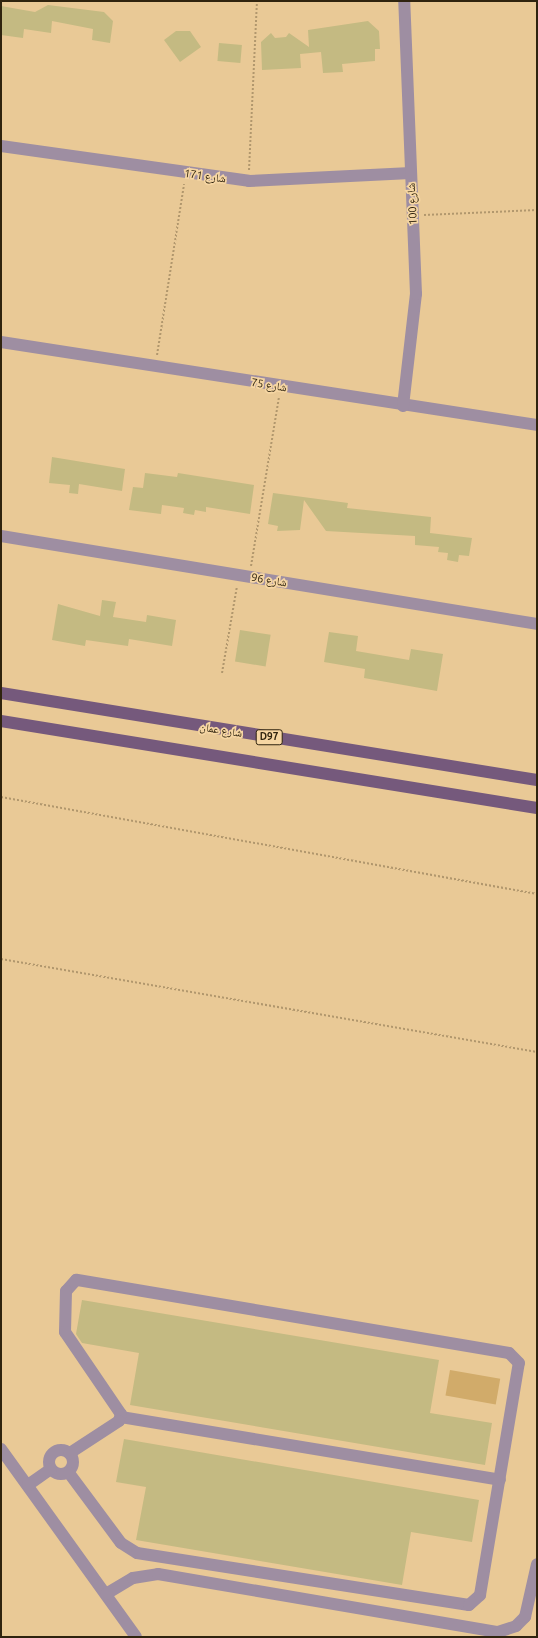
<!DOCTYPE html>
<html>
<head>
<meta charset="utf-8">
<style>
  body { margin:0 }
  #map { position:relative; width:538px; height:1638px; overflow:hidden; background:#e9c996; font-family:Ubuntu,"Noto Naskh Arabic",sans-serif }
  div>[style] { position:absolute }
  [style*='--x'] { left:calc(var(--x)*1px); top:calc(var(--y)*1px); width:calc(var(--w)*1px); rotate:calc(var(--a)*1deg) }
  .green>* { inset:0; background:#d1ab6a; transform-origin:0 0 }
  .building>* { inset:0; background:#c4ba82; transform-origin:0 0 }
  .path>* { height:2px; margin-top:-1px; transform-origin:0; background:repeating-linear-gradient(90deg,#b1976d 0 2px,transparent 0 4px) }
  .minor>* { height:12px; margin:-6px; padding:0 6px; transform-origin:6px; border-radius:6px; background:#9e8ea2 }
  .minor>.ring { margin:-6px; padding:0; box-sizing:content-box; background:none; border:12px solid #9e8ea2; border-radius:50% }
  .major>* { height:12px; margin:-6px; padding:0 6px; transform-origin:6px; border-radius:6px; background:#75597c }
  span { translate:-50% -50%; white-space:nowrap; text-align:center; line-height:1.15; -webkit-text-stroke:3.5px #f6d6a3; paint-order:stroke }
  .shield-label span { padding:1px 3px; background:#f6d6a3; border:1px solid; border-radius:3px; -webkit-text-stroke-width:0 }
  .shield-label { font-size:10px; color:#2f230e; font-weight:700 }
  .street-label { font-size:11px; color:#2f230e }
  .frame { position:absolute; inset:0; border:2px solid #2f230e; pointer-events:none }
</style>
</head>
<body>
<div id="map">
  <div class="green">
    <div style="left:450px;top:1370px;width:51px;height:26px;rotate:10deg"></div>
  </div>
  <div class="building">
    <div style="clip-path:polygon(48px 5px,104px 12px,113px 21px,110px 43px,92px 40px,93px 29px,52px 21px,51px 33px,24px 29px,23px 38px,1px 35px,1px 6px,35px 12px)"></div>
    <div style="clip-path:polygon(368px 21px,379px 31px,380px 49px,375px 49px,375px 61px,342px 64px,343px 72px,323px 73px,321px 52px,300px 54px,301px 68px,262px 70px,261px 42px,271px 33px,275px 38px,286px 37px,289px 33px,309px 47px,308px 30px)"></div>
    <div style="clip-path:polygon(176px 31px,190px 31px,201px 47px,180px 62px,164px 40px)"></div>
    <div style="left:219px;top:43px;width:23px;height:18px;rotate:5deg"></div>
    <div style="clip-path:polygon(52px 457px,125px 469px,122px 491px,79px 484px,78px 494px,69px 493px,70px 485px,49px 483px)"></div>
    <div style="clip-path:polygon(145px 473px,177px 477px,178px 473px,254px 485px,250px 514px,206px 507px,206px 512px,195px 510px,194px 515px,183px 513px,184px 508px,162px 505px,161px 514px,129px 510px,133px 487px,143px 488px)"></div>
    <div style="clip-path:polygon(273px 493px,348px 503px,347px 508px,431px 517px,430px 533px,472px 538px,469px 556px,459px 555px,458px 562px,447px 560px,448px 553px,438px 552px,439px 547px,415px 545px,415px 536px,326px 531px,304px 500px,300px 530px,277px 531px,278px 526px,268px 524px)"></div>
    <div style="clip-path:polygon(102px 600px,116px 602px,113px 617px,146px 622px,147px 615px,176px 620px,172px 646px,129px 639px,128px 646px,86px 640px,85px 646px,52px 640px,58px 604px,100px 616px)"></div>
    <div style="left:240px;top:630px;width:31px;height:32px;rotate:9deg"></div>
    <div style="clip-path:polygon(329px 632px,358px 636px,356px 651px,409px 660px,411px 649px,443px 654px,437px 691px,364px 678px,365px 669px,324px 662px)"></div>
    <div style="clip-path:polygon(82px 1300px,439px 1360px,430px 1413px,492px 1423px,485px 1465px,130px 1405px,139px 1353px,82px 1343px,76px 1334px)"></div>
    <div style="clip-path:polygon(124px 1439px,479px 1500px,472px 1542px,411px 1532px,402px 1585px,136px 1540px,146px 1487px,116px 1482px)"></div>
  </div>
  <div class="path">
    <div style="--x:249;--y:170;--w:169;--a:-87.3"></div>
    <div style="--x:424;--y:215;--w:113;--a:-2.5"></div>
    <div style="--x:157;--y:355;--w:173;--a:-81"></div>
    <div style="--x:251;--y:566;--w:171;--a:-80.6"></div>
    <div style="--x:222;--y:673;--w:88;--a:-80.2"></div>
    <div style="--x:1;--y:797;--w:545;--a:10.26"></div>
    <div style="--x:1;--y:959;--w:544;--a:9.84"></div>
  </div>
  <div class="minor">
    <div style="--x:1;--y:146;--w:250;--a:8"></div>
    <div style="--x:249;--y:181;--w:162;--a:-2.8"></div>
    <div style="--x:1;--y:342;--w:542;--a:8.8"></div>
    <div style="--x:403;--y:406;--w:113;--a:-83.4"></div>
    <div style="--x:416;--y:294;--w:293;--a:-92.3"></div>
    <div style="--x:1;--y:536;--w:543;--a:9.32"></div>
    <div style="--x:121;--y:1417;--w:384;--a:9.4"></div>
    <div style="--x:1;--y:1449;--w:231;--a:54.3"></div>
    <div class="ring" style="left:49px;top:1450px;width:12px;height:12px"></div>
    <div style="--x:69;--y:1473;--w:87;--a:53.4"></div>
    <div style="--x:121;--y:1543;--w:19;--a:32"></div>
    <div style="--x:137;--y:1553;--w:336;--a:8.9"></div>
    <div style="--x:469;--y:1605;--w:15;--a:-42"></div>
    <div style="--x:480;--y:1595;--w:235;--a:-80.5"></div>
    <div style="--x:519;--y:1363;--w:14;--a:-135"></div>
    <div style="--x:509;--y:1353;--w:439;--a:-170.4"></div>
    <div style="--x:76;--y:1280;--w:15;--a:132"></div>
    <div style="--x:66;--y:1291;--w:41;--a:91.4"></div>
    <div style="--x:65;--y:1332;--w:99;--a:55.7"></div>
    <div style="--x:121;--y:1414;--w:7;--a:106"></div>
    <div style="--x:119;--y:1421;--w:59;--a:146.9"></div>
    <div style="--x:28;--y:1485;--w:28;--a:-35"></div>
    <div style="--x:106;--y:1594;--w:31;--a:-31"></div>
    <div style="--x:133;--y:1578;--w:25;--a:-9"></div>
    <div style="--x:158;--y:1574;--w:345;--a:9.7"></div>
    <div style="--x:498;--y:1632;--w:19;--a:-18"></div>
    <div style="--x:516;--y:1626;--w:13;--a:-45"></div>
    <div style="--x:525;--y:1617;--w:54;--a:-77.2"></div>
  </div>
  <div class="major">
    <div style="--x:1;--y:693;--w:543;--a:9.22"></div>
    <div style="--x:1;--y:721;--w:543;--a:9.22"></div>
  </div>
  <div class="shield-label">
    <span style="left:269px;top:737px">D97</span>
  </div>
  <div class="street-label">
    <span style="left:205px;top:176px;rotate:8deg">شارع 171</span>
    <span style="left:412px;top:204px;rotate:-93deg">شارع 100</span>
    <span style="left:269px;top:385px;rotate:9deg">شارع 75</span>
    <span style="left:269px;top:580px;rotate:9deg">شارع 96</span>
    <span style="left:221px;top:730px;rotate:9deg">شارع عمان</span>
  </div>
  <div class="frame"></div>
</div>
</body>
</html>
